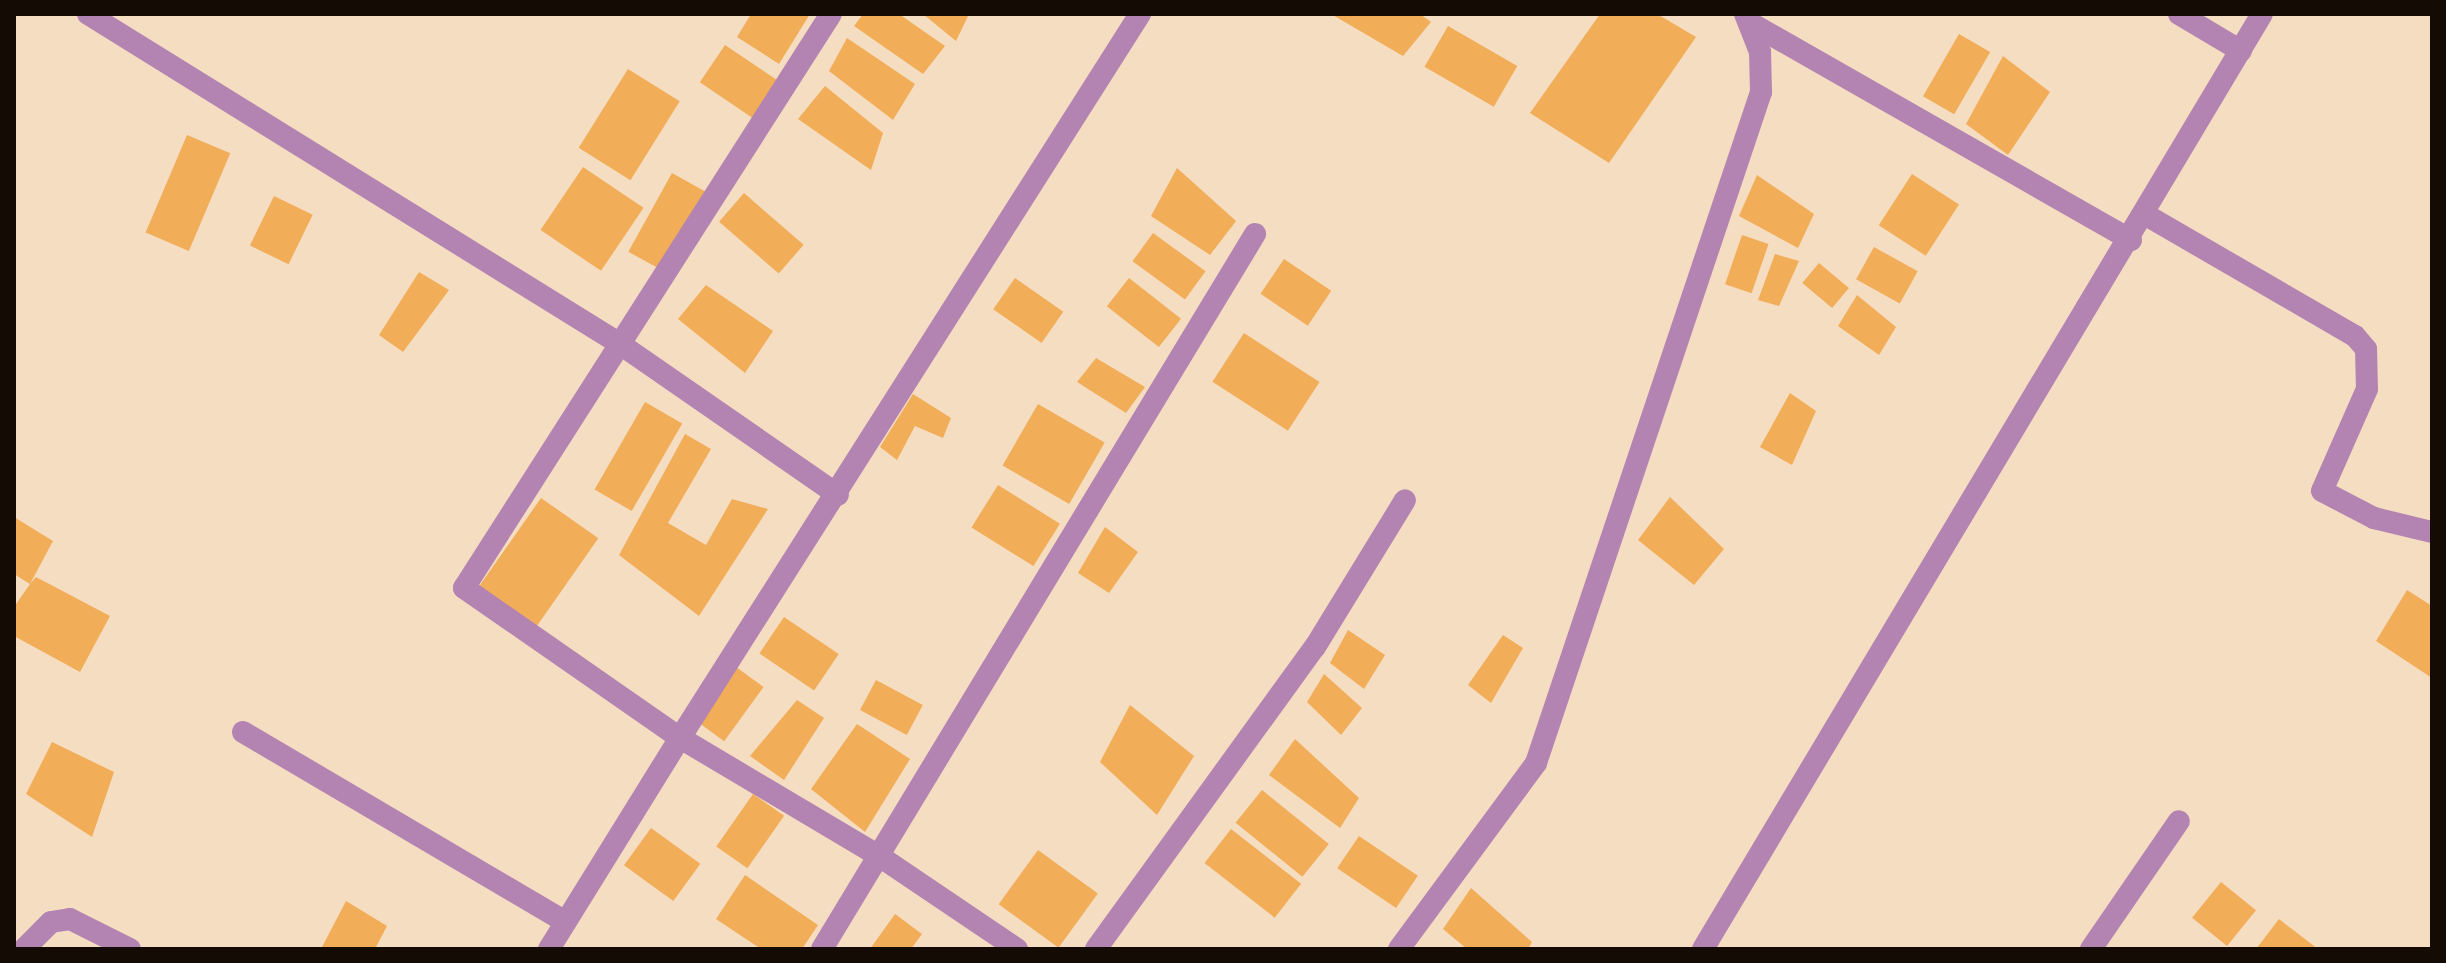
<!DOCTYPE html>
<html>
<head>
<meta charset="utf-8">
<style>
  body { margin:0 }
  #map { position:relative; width:2446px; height:963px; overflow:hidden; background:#f5ddc2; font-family:Signika,sans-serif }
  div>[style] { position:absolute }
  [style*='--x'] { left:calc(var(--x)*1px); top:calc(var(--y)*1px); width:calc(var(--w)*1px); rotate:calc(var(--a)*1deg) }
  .building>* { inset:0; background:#f1ad57; transform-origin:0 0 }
  .minor>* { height:22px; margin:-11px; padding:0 11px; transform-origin:11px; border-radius:11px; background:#b384b1 }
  span { translate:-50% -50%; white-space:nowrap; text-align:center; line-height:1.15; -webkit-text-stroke:6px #ffecd6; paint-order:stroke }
  .frame { position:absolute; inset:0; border:16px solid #140c04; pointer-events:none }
</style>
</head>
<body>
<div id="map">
  <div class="building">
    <div style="clip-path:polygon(751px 14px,810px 14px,779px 64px,737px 37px)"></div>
    <div style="clip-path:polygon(863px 14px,899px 14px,945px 46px,923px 74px,854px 26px)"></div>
    <div style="clip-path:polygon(923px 14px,969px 14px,956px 41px)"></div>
    <div style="clip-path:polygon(1331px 14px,1420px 14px,1431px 22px,1403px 56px)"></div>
    <div style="clip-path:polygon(1600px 14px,1657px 14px,1696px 37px,1609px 163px,1530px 113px)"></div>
    <div style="left:1448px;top:26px;width:80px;height:47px;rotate:30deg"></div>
    <div style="left:1959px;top:34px;width:36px;height:72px;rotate:30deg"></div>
    <div style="clip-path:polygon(847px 38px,915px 84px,893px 120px,829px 71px)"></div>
    <div style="left:725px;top:45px;width:65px;height:45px;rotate:34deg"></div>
    <div style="clip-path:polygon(2003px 56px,2050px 92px,2008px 155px,1966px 124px)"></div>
    <div style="left:628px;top:69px;width:61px;height:93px;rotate:32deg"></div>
    <div style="clip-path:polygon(825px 86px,883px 133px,871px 170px,798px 119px)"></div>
    <div style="left:187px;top:135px;width:47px;height:106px;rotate:23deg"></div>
    <div style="left:583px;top:167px;width:73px;height:76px;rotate:34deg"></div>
    <div style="clip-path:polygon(1177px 168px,1236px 221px,1210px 255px,1151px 216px)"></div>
    <div style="left:672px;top:173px;width:39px;height:90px;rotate:29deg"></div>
    <div style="left:1912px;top:174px;width:56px;height:61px;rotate:33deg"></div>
    <div style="clip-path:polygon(1757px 175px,1814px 214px,1798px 248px,1739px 216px)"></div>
    <div style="left:744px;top:193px;width:79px;height:38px;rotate:41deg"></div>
    <div style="left:274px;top:196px;width:43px;height:55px;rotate:26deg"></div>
    <div style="left:1153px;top:233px;width:65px;height:35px;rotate:36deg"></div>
    <div style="left:1742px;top:235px;width:28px;height:52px;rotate:19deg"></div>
    <div style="left:1874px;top:247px;width:50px;height:37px;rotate:29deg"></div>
    <div style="clip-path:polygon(1775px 254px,1799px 261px,1779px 306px,1758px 300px)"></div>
    <div style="left:1284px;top:259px;width:57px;height:42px;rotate:34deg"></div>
    <div style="left:1819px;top:263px;width:39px;height:26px;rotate:40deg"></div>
    <div style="clip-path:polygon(419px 272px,449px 290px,403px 352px,379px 335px)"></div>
    <div style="left:1015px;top:278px;width:59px;height:38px;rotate:35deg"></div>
    <div style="left:1129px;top:278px;width:66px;height:36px;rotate:38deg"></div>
    <div style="clip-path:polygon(706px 285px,773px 331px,745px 373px,678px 319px)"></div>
    <div style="clip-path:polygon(1857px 295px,1896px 327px,1879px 355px,1838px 326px)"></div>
    <div style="left:1244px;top:333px;width:90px;height:58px;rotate:33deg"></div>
    <div style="clip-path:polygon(1096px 358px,1145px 387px,1126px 413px,1077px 382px)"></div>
    <div style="clip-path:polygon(1790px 393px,1816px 411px,1792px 465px,1760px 447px)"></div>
    <div style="clip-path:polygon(913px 394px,951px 418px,943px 438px,915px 426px,897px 460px,880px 447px)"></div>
    <div style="left:645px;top:402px;width:43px;height:101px;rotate:30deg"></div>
    <div style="left:1038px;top:404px;width:77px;height:71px;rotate:30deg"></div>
    <div style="clip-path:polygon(685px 434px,711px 449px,668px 523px,706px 545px,732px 499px,768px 509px,699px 616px,619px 555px)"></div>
    <div style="left:998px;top:485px;width:73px;height:50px;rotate:32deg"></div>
    <div style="clip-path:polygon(1670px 497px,1724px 549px,1694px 585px,1638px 540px)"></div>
    <div style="left:541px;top:498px;width:70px;height:109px;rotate:35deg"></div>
    <div style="clip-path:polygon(14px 517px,53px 541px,30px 584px,36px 577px,110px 616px,80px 672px,14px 636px,14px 607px,30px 584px,14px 574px)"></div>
    <div style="clip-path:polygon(1105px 527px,1138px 552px,1109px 593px,1078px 573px)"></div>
    <div style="clip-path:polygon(2407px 590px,2432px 606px,2432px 678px,2376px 641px)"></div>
    <div style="left:784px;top:617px;width:66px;height:44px;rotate:34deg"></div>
    <div style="clip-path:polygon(1348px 630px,1385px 655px,1364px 689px,1330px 663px)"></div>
    <div style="clip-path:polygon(1503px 635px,1523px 648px,1491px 703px,1468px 685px)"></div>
    <div style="left:732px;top:664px;width:39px;height:67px;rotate:36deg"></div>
    <div style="clip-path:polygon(1324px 674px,1362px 708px,1341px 735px,1307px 702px)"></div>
    <div style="left:876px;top:680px;width:53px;height:34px;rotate:28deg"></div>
    <div style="clip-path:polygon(797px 700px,824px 718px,784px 780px,750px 756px)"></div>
    <div style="clip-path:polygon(1130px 705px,1194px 756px,1157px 815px,1100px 762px)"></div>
    <div style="clip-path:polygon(857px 724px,910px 759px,865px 832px,811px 789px)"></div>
    <div style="clip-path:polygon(1295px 739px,1359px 798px,1340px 828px,1269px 775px)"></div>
    <div style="clip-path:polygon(52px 742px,114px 772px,92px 837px,26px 794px)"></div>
    <div style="left:1262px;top:790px;width:86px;height:42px;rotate:39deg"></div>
    <div style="left:753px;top:794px;width:38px;height:64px;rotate:35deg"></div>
    <div style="left:651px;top:828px;width:61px;height:46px;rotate:36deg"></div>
    <div style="left:1231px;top:829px;width:89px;height:43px;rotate:38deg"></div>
    <div style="left:1359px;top:836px;width:71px;height:39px;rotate:34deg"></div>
    <div style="left:1038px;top:850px;width:74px;height:67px;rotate:36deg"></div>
    <div style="clip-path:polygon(745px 875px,818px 925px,802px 949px,761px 949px,716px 919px)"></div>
    <div style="left:2221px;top:882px;width:45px;height:46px;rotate:39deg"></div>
    <div style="clip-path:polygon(1471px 888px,1532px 942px,1528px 949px,1467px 949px,1443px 929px)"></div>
    <div style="clip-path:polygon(346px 901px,387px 926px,375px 949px,321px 949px)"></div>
    <div style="clip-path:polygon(895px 914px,922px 934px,911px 949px,870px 949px)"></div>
    <div style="clip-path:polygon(2279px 919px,2318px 949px,2256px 949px)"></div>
  </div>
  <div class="minor">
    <div style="--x:88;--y:14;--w:626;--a:31.81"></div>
    <div style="--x:620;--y:344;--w:265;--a:34.7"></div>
    <div style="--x:2179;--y:14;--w:72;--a:30.8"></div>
    <div style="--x:1754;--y:25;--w:434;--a:29.7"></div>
    <div style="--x:2146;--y:215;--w:241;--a:30.1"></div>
    <div style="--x:2355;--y:336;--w:17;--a:50"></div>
    <div style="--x:2366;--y:349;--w:40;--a:88.6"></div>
    <div style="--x:2367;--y:389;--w:111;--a:113.8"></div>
    <div style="--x:2322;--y:491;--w:59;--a:27.4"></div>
    <div style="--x:2374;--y:518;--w:60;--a:13.6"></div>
    <div style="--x:243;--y:732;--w:374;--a:30.5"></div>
    <div style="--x:24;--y:949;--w:38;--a:-45"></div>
    <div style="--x:51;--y:922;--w:19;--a:-9"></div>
    <div style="--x:70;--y:919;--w:67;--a:26.6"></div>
    <div style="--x:549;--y:949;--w:248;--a:-58.2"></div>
    <div style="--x:680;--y:738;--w:263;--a:-145.2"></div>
    <div style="--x:464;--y:588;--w:681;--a:-57.41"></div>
    <div style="--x:822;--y:949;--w:836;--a:-58.8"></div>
    <div style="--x:1017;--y:949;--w:166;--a:-146"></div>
    <div style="--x:879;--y:856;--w:231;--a:-149.3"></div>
    <div style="--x:680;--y:738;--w:858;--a:-57.57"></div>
    <div style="--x:1096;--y:949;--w:373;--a:-54.1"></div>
    <div style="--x:1315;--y:647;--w:172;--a:-58.5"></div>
    <div style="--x:1399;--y:949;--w:231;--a:-53.6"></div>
    <div style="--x:1536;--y:763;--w:708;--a:-71.46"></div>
    <div style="--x:1761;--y:92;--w:40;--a:-91.4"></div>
    <div style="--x:1760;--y:52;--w:41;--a:-111.5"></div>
    <div style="--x:1703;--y:949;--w:1089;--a:-59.13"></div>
    <div style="--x:2091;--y:949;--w:155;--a:-55.5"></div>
  </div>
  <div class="frame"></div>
</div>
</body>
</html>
